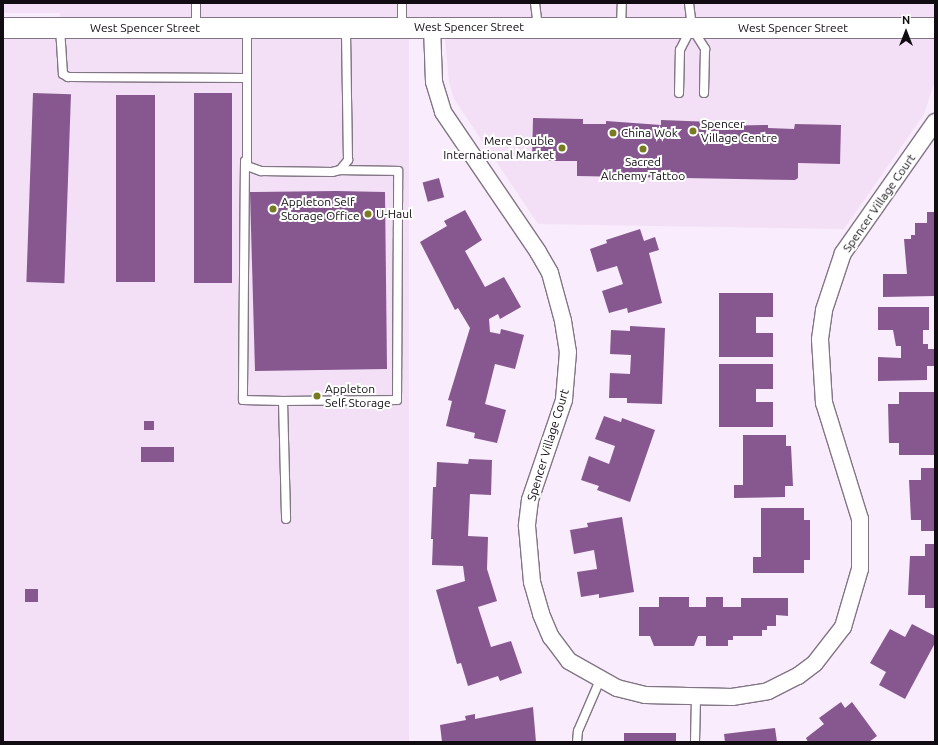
<!DOCTYPE html>
<html>
<head>
<meta charset="utf-8">
<style>
  body { margin:0 }
  #map { position:relative; width:938px; height:745px; overflow:hidden; background:#f9ecfc; font-family:Ubuntu,sans-serif }
  div>[style] { position:absolute }
  [style*='--x'] { left:calc(var(--x)*1px); top:calc(var(--y)*1px); width:calc(var(--w)*1px); rotate:calc(var(--a)*1deg) }
  .built>* { inset:0; background:#f3e0f6; transform-origin:0 0 }
  .building>* { inset:0; background:#86588f; transform-origin:0 0 }
  .roads { filter:drop-shadow(1px 0 #827584) drop-shadow(-1px 0 #827584) drop-shadow(0 1px #827584) drop-shadow(0 -1px #827584) }
  .service>* { height:8px; margin:-4px; padding:0 4px; transform-origin:4px; border-radius:4px; background:#fff }
  .minor>* { height:16px; margin:-8px; padding:0 8px; transform-origin:8px; border-radius:8px; background:#fff }
  .tertiary>* { height:20px; margin:-10px; padding:0 10px; transform-origin:10px; border-radius:10px; background:#fff }
  .dots>* { width:11px; height:11px; translate:-50% -50%; box-sizing:border-box; border:2px solid #fff; border-radius:50% }
  span { translate:-50% -50%; white-space:nowrap; text-align:center; line-height:1.15; -webkit-text-stroke:4px #fff; paint-order:stroke }
  .street-label { font-size:12px; color:#100c11 }
  .poi-label { font-size:12px; color:#100c11 }
  .left { translate:0 -50%; text-align:left }
  .right { translate:-100% -50%; text-align:right }
  .frame { position:absolute; inset:0; border:4px solid #100c11; pointer-events:none }
  .north { position:absolute; left:886px; top:12px; width:40px; height:40px; -webkit-text-stroke:3px #fff; paint-order:stroke; rotate:0deg; font-size:11px; font-weight:700; line-height:16px; text-align:center; color:#100c11 }
  .north::after { content:''; display:block; margin:auto; width:14px; height:18px; background:#100c11; clip-path:polygon(50% 0,100% 100%,50% 72%,0 100%) }
</style>
</head>
<body>
<div id="map">
  <div class="built">
    <div style="clip-path:polygon(3px 3px,935px 3px,935px 28px,60px 28px,60px 13px,3px 13px)"></div>
    <div style="left:409px;top:38px;width:704px;height:406px;rotate:90deg"></div>
    <div style="clip-path:polygon(445px 38px,935px 38px,935px 81px,924px 114px,844px 229px,538px 224px,454px 99px,449px 82px)"></div>
  </div>
  <div class="building">
    <div style="left:33px;top:93px;width:38px;height:189px;rotate:2deg"></div>
    <div style="left:194px;top:93px;width:38px;height:190px"></div>
    <div style="left:116px;top:95px;width:39px;height:187px"></div>
    <div style="clip-path:polygon(533px 118px,583px 119px,583px 124px,606px 124px,606px 121px,661px 125px,661px 120px,713px 122px,713px 126px,768px 125px,768px 128px,794px 129px,795px 124px,841px 125px,840px 164px,798px 163px,798px 178px,795px 180px,577px 176px,577px 161px,532px 161px)"></div>
    <div style="left:439px;top:178px;width:20px;height:17px;rotate:75deg"></div>
    <div style="clip-path:polygon(336px 191px,385px 192px,387px 369px,255px 371px,250px 192px)"></div>
    <div style="clip-path:polygon(465px 210px,482px 240px,465px 251px,485px 287px,504px 277px,521px 307px,500px 319px,498px 314px,489px 319px,490px 332px,500px 334px,501px 329px,524px 335px,515px 369px,495px 364px,485px 404px,506px 410px,497px 443px,474px 438px,475px 433px,446px 426px,452px 401px,448px 400px,470px 328px,458px 308px,455px 310px,420px 242px,447px 226px,444px 221px)"></div>
    <div style="clip-path:polygon(927px 212px,935px 212px,935px 296px,883px 297px,883px 274px,907px 274px,904px 239px,911px 239px,911px 235px,915px 235px,915px 223px,927px 223px)"></div>
    <div style="clip-path:polygon(640px 229px,644px 241px,655px 237px,659px 250px,649px 253px,662px 303px,628px 313px,627px 308px,609px 313px,602px 291px,623px 284px,617px 266px,597px 272px,590px 249px,607px 243px,606px 240px)"></div>
    <div style="clip-path:polygon(719px 293px,773px 293px,773px 317px,756px 317px,756px 333px,773px 333px,773px 357px,719px 357px)"></div>
    <div style="clip-path:polygon(878px 307px,929px 307px,929px 330px,923px 330px,923px 344px,928px 344px,928px 349px,935px 349px,935px 366px,927px 366px,927px 380px,878px 381px,878px 357px,901px 358px,901px 346px,896px 346px,893px 330px,878px 330px)"></div>
    <div style="clip-path:polygon(630px 326px,665px 328px,662px 404px,627px 403px,627px 398px,609px 398px,610px 373px,630px 374px,631px 355px,610px 354px,611px 330px,630px 331px)"></div>
    <div style="clip-path:polygon(719px 364px,773px 364px,773px 389px,756px 389px,756px 402px,773px 402px,773px 427px,719px 427px)"></div>
    <div style="clip-path:polygon(899px 392px,935px 392px,935px 455px,899px 455px,899px 443px,889px 443px,888px 404px,899px 404px)"></div>
    <div style="clip-path:polygon(604px 416px,621px 422px,622px 418px,655px 430px,630px 502px,597px 490px,599px 486px,581px 480px,589px 456px,609px 464px,615px 446px,595px 439px)"></div>
    <div style="left:144px;top:421px;width:10px;height:9px"></div>
    <div style="clip-path:polygon(743px 435px,786px 435px,786px 446px,791px 446px,793px 486px,785px 486px,785px 497px,734px 498px,734px 485px,743px 485px)"></div>
    <div style="left:174px;top:447px;width:15px;height:33px;rotate:90deg"></div>
    <div style="clip-path:polygon(469px 459px,492px 460px,491px 495px,470px 494px,468px 536px,488px 537px,487px 569px,497px 601px,478px 607px,491px 647px,511px 641px,522px 673px,500px 681px,498px 676px,468px 686px,461px 663px,457px 664px,436px 590px,465px 581px,463px 566px,432px 565px,433px 539px,431px 539px,433px 487px,436px 487px,437px 462px,468px 464px)"></div>
    <div style="clip-path:polygon(921px 468px,935px 468px,935px 531px,921px 531px,921px 520px,911px 520px,909px 480px,921px 480px)"></div>
    <div style="clip-path:polygon(761px 508px,804px 508px,804px 520px,810px 520px,810px 560px,804px 560px,804px 573px,753px 573px,753px 557px,761px 557px)"></div>
    <div style="clip-path:polygon(622px 517px,634px 592px,599px 598px,599px 594px,581px 597px,577px 572px,597px 569px,594px 550px,574px 554px,570px 530px,588px 527px,587px 523px)"></div>
    <div style="clip-path:polygon(925px 544px,935px 544px,935px 608px,925px 608px,925px 595px,908px 595px,910px 556px,925px 556px)"></div>
    <div style="left:38px;top:589px;width:13px;height:13px;rotate:90deg"></div>
    <div style="clip-path:polygon(659px 597px,689px 597px,689px 607px,706px 607px,706px 597px,723px 597px,723px 607px,741px 607px,741px 598px,788px 598px,788px 616px,776px 615px,776px 626px,767px 626px,767px 630px,762px 630px,762px 636px,733px 636px,733px 640px,728px 640px,728px 646px,706px 646px,706px 636px,698px 636px,694px 646px,654px 646px,650px 636px,639px 636px,639px 607px,659px 607px)"></div>
    <div style="clip-path:polygon(912px 624px,935px 636px,935px 643px,905px 699px,879px 685px,886px 672px,870px 663px,890px 629px,905px 637px)"></div>
    <div style="clip-path:polygon(841px 702px,845px 708px,852px 702px,877px 736px,869px 742px,808px 742px,806px 738px,824px 724px,819px 718px)"></div>
    <div style="clip-path:polygon(533px 707px,536px 742px,442px 742px,440px 725px,466px 720px,465px 716px,475px 714px,475px 719px)"></div>
    <div style="clip-path:polygon(775px 728px,777px 742px,725px 742px,724px 734px)"></div>
    <div style="left:624px;top:733px;width:52px;height:9px"></div>
  </div>
  <div class="roads">
    <div class="service">
      <div style="--x:196;--y:3;--w:25;--a:90"></div>
      <div style="--x:402;--y:3;--w:24;--a:90"></div>
      <div style="--x:535;--y:3;--w:24;--a:83"></div>
      <div style="--x:689;--y:3;--w:25;--a:83"></div>
      <div style="--x:692;--y:28;--w:25;--a:58"></div>
      <div style="--x:705;--y:49;--w:44;--a:91.3"></div>
      <div style="--x:621;--y:27;--w:24;--a:-88"></div>
      <div style="--x:60;--y:28;--w:46;--a:86.3"></div>
      <div style="--x:63;--y:74;--w:6;--a:31"></div>
      <div style="--x:68;--y:77;--w:178;--a:0.3"></div>
      <div style="--x:247;--y:28;--w:138;--a:90"></div>
      <div style="--x:247;--y:166;--w:15;--a:20"></div>
      <div style="--x:261;--y:171;--w:71;--a:0.8"></div>
      <div style="--x:332;--y:172;--w:8;--a:-14"></div>
      <div style="--x:340;--y:170;--w:13;--a:-51"></div>
      <div style="--x:348;--y:160;--w:132;--a:-90.9"></div>
      <div style="--x:679;--y:93;--w:43;--a:-88.7"></div>
      <div style="--x:680;--y:50;--w:25;--a:-63"></div>
      <div style="--x:245;--y:161;--w:239;--a:90.5"></div>
      <div style="--x:243;--y:400;--w:40;--a:1.4"></div>
      <div style="--x:283;--y:401;--w:118;--a:88.5"></div>
      <div style="--x:283;--y:401;--w:114;--a:-0.5"></div>
      <div style="--x:397;--y:400;--w:229;--a:-89.7"></div>
      <div style="--x:398;--y:171;--w:58;--a:-179"></div>
      <div style="--x:577;--y:742;--w:11;--a:-85"></div>
      <div style="--x:578;--y:731;--w:56;--a:-66.7"></div>
      <div style="--x:695;--y:742;--w:44;--a:-88.7"></div>
    </div>
    <div class="minor">
      <div style="--x:432;--y:27;--w:55;--a:87.9"></div>
      <div style="--x:434;--y:82;--w:31;--a:73"></div>
      <div style="--x:443;--y:112;--w:169;--a:55.8"></div>
      <div style="--x:538;--y:252;--w:24;--a:60"></div>
      <div style="--x:550;--y:273;--w:50;--a:74.8"></div>
      <div style="--x:563;--y:321;--w:31;--a:81"></div>
      <div style="--x:568;--y:352;--w:48;--a:94.8"></div>
      <div style="--x:564;--y:400;--w:106;--a:108.8"></div>
      <div style="--x:530;--y:500;--w:26;--a:97"></div>
      <div style="--x:527;--y:526;--w:56;--a:84.9"></div>
      <div style="--x:532;--y:582;--w:33;--a:74"></div>
      <div style="--x:541;--y:614;--w:25;--a:67"></div>
      <div style="--x:551;--y:637;--w:30;--a:53"></div>
      <div style="--x:569;--y:661;--w:55;--a:29.4"></div>
      <div style="--x:617;--y:688;--w:29;--a:14"></div>
      <div style="--x:645;--y:695;--w:87;--a:1.3"></div>
      <div style="--x:732;--y:697;--w:36;--a:-9"></div>
      <div style="--x:768;--y:691;--w:34;--a:-27"></div>
      <div style="--x:798;--y:676;--w:21;--a:-37"></div>
      <div style="--x:815;--y:663;--w:46;--a:-52.1"></div>
      <div style="--x:843;--y:627;--w:60;--a:-73.7"></div>
      <div style="--x:860;--y:569;--w:50;--a:-90"></div>
      <div style="--x:860;--y:519;--w:121;--a:-107.2"></div>
      <div style="--x:824;--y:403;--w:64;--a:-93.6"></div>
      <div style="--x:820;--y:339;--w:29;--a:-82"></div>
      <div style="--x:824;--y:310;--w:60;--a:-71.6"></div>
      <div style="--x:843;--y:253;--w:160;--a:-54.9"></div>
    </div>
    <div class="tertiary">
      <div style="--x:3;--y:28;--w:932;--a:0"></div>
    </div>
  </div>
  <div class="dots">
    <div style="left:693px;top:131px;background:#797b23"></div>
    <div style="left:613px;top:133px;background:#797b23"></div>
    <div style="left:562px;top:148px;background:#797b23"></div>
    <div style="left:643px;top:149px;background:#797b23"></div>
    <div style="left:273px;top:209px;background:#797b23"></div>
    <div style="left:368px;top:214px;background:#797b23"></div>
    <div style="left:317px;top:396px;background:#797b23"></div>
  </div>
  <div class="street-label">
    <span style="left:469px;top:27px">West Spencer Street</span>
    <span style="left:145px;top:28px">West Spencer Street</span>
    <span style="left:793px;top:28px">West Spencer Street</span>
    <span style="left:879px;top:203px;rotate:-55deg">Spencer Village Court</span>
    <span style="left:548px;top:445px;rotate:-73deg">Spencer Village Court</span>
  </div>
  <div class="poi-label">
    <span class="left" style="left:701px;top:131px">Spencer<br>Village Centre</span>
    <span class="left" style="left:621px;top:133px">China Wok</span>
    <span class="right" style="left:554px;top:148px">Mere Double<br>International Market</span>
    <span style="left:643px;top:169px">Sacred<br>Alchemy Tattoo</span>
    <span class="left" style="left:281px;top:209px">Appleton Self<br>Storage Office</span>
    <span class="left" style="left:376px;top:214px">U-Haul</span>
    <span class="left" style="left:325px;top:396px">Appleton<br>Self Storage</span>
  </div>
  <div class="frame"></div>
  <div class="north">N</div>
</div>
</body>
</html>
